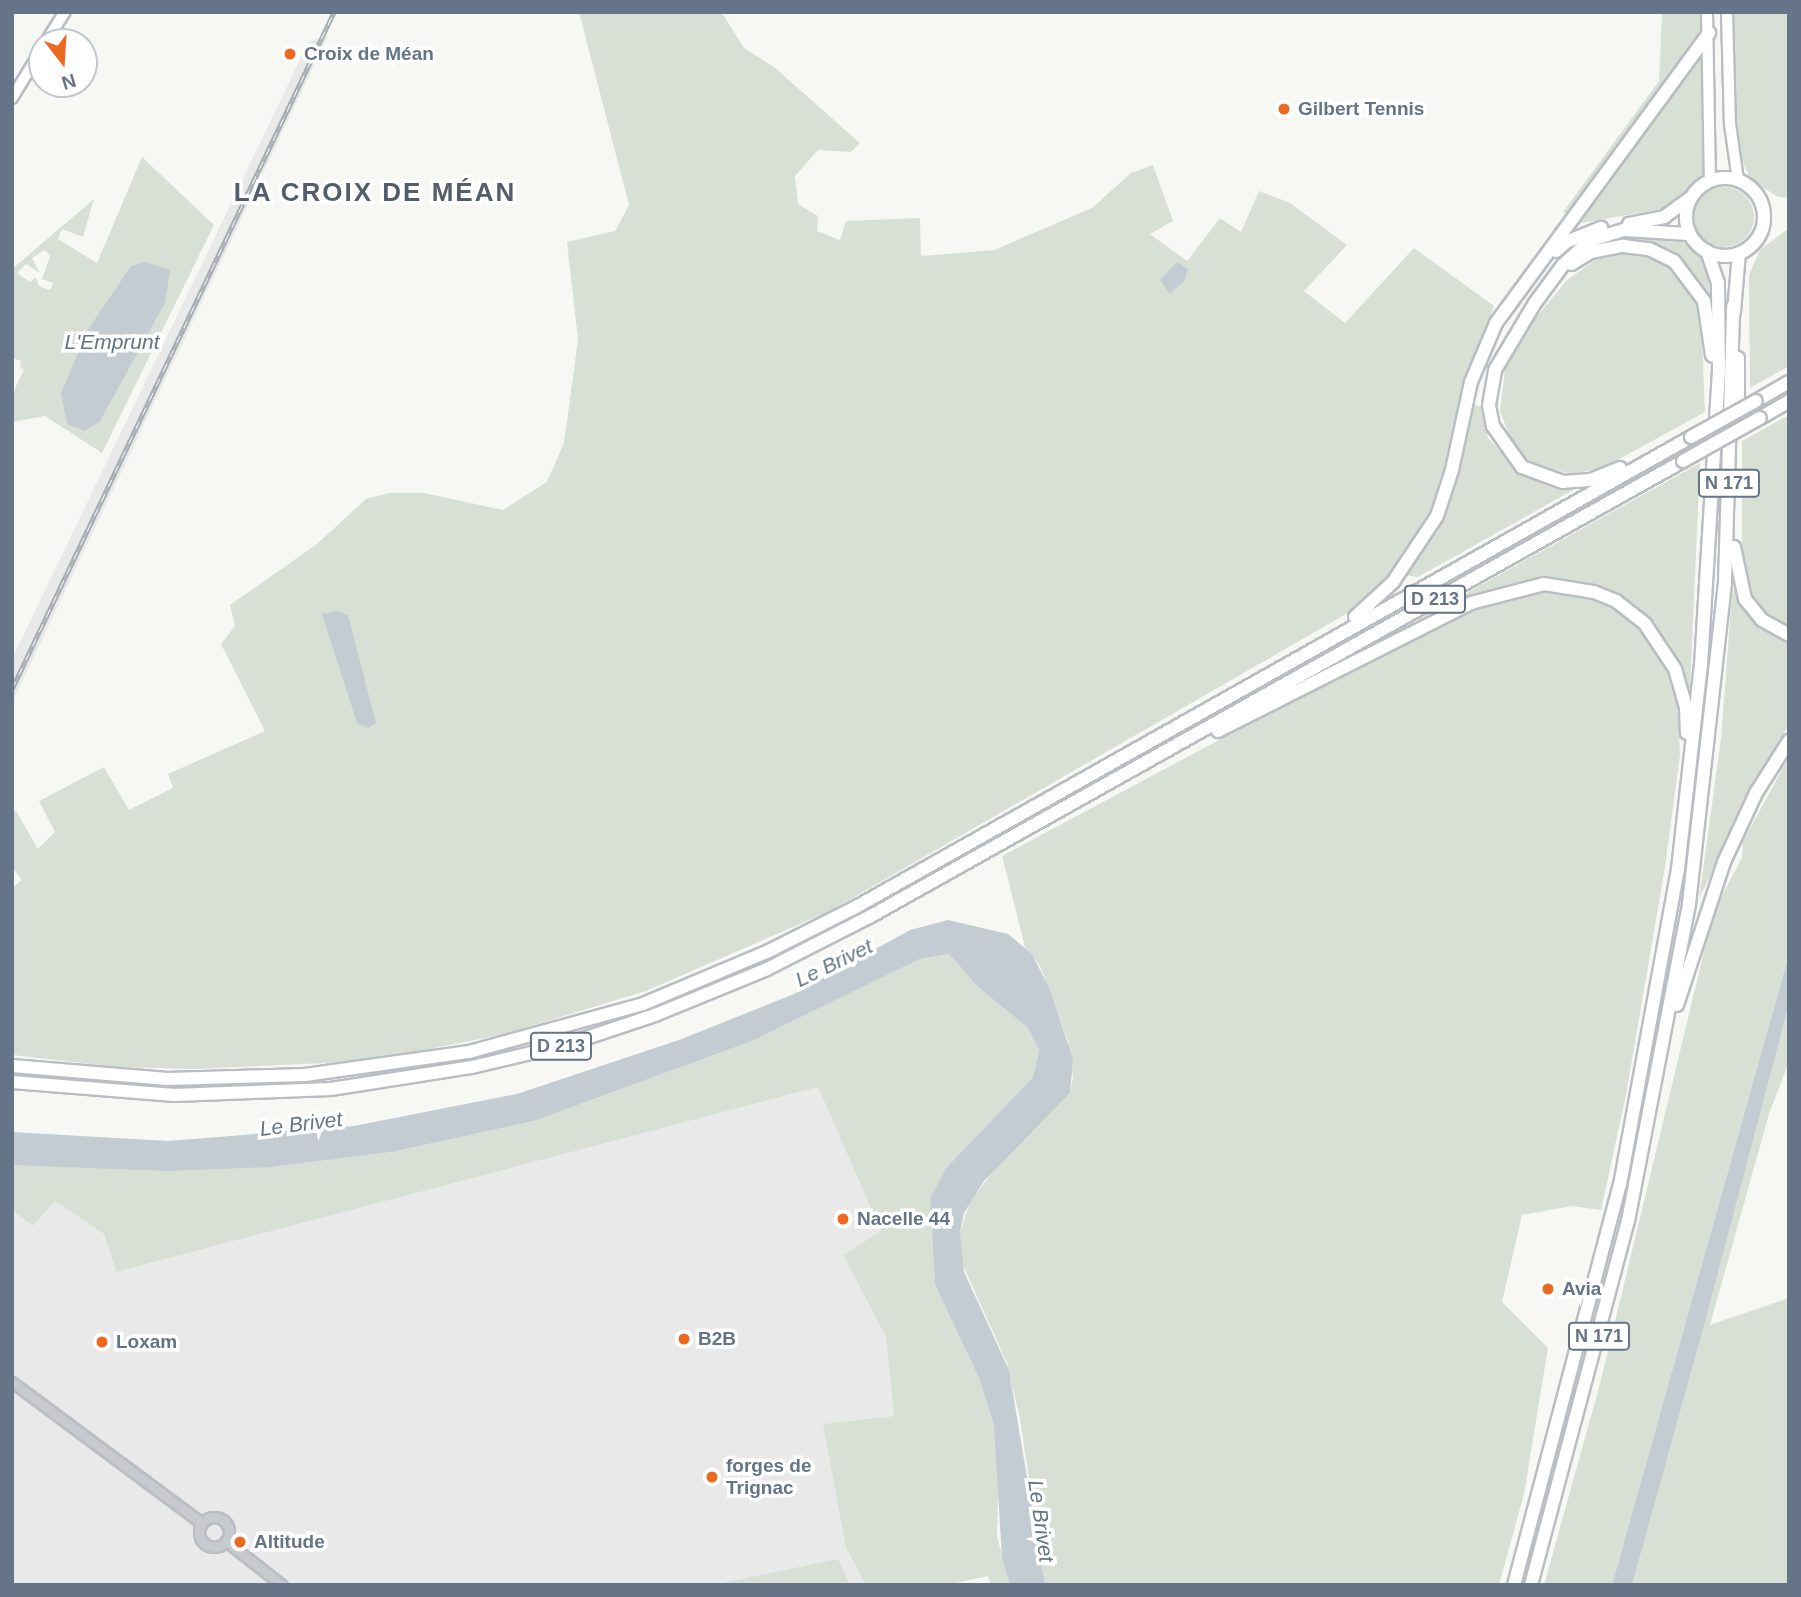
<!DOCTYPE html>
<html>
<head>
<meta charset="utf-8">
<style>
  body { margin:0 }
  #map { position:relative; width:1801px; height:1597px; overflow:hidden; background:#f7f8f4; font-family:Helvetica,sans-serif }
  div>[style] { position:absolute }
  [style*='--x'] { left:calc(var(--x)*1px); top:calc(var(--y)*1px); width:calc(var(--w)*1px); rotate:calc(var(--a)*1deg) }
  .built>* { inset:0; background:#e8e9e8 }
  .green>* { inset:0; background:#d8e0d5 }
  .round { border-radius:50% }
  .water>* { inset:0; background:#c3ccd2 }
  .roads { filter:drop-shadow(2px 0 #babdc2) drop-shadow(-2px 0 #babdc2) drop-shadow(0 2px #babdc2) drop-shadow(0 -2px #babdc2) }
  .minor>* { height:9px; margin:-4.5px; padding:0 4.5px; transform-origin:4.5px; border-radius:4.5px; background:#c7cace }
  .minor>.ring { margin:-4.5px; padding:0; box-sizing:content-box; background:none; border:9px solid #c7cace; border-radius:50% }
  .major>* { height:10px; margin:-5px; padding:0 5px; transform-origin:5px; border-radius:5px; background:#fff }
  .highway>* { height:12px; margin:-6px; padding:0 6px; transform-origin:6px; border-radius:6px; background:#fff }
  .highway>.ring { margin:-6px; padding:0; box-sizing:content-box; background:none; border:12px solid #fff; border-radius:50% }
  .rail>* { height:5px; margin-top:-2.5px; transform-origin:0; background:repeating-linear-gradient(90deg,#fff 0 8px,#a7acb3 0 16px); box-sizing:border-box; border-block:2px solid #a7acb3 }
  .bridges { filter:drop-shadow(2px 0 #b9bcc0) drop-shadow(-2px 0 #b9bcc0) drop-shadow(0 2px #b9bcc0) drop-shadow(0 -2px #b9bcc0) }
  .highway-bridge>* { height:12px; margin:-6px; padding:0 6px; transform-origin:6px; border-radius:6px; background:#fff }
  .dots>* { width:19px; height:19px; translate:-50% -50%; box-sizing:border-box; border:4px solid #fff; border-radius:50% }
  span { translate:-50% -50%; white-space:nowrap; text-align:center; line-height:1.15; -webkit-text-stroke:7px #fff; paint-order:stroke }
  .shield-label span { padding:2px 5px; background:#fff; border:2px solid; border-radius:5px; -webkit-text-stroke-width:0 }
  .shield-label { font-size:18px; color:#657487; font-weight:700 }
  .poi-label { font-size:19px; color:#657487; font-weight:700 }
  .left { translate:0 -50%; text-align:left }
  .water-label { font-size:21px; color:#607683; font-style:italic }
  .district-label { font-size:26px; color:#535e6c; font-weight:700; letter-spacing:2px }
  .frame { position:absolute; inset:0; border:14px solid #657487; pointer-events:none }
  .north { position:absolute; left:28px; top:28px; width:70px; height:70px; box-sizing:border-box; background:#fff; border:2px solid #c1c7cf; border-radius:50%; rotate:163deg; font-size:19px; font-weight:700; line-height:28px; text-align:center; color:#657487 }
  .north::after { content:''; display:block; margin:auto; width:24px; height:32px; background:#ed691f; clip-path:polygon(50% 0,100% 100%,50% 72%,0 100%) }
</style>
</head>
<body>
<div id="map">
  <div class="built">
    <div style="clip-path:polygon(328px 36px,12px 703px,12px 659px,309px 41px)"></div>
    <div style="clip-path:polygon(818px 1087px,882px 1231px,843px 1255px,886px 1337px,894px 1416px,824px 1424px,846px 1548px,866px 1585px,12px 1585px,12px 1210px,33px 1226px,55px 1201px,104px 1234px,116px 1272px)"></div>
  </div>
  <div class="green">
    <div style="clip-path:polygon(579px 12px,719px 12px,724px 16px,744px 48px,774px 67px,860px 143px,851px 152px,818px 150px,795px 176px,798px 204px,818px 216px,817px 231px,840px 240px,846px 221px,920px 218px,921px 256px,994px 250px,1092px 208px,1131px 173px,1153px 165px,1173px 221px,1150px 234px,1187px 261px,1220px 218px,1241px 232px,1259px 191px,1290px 203px,1347px 245px,1304px 291px,1345px 323px,1414px 248px,1494px 306px,1461px 401px,1483px 407px,1488px 438px,1524px 477px,1573px 490px,1418px 577px,1405px 575px,1360px 606px,830px 911px,646px 991px,505px 1034px,369px 1061px,194px 1069px,117px 1067px,12px 1055px,12px 888px,22px 880px,12px 867px,12px 812px,16px 811px,38px 849px,55px 832px,39px 801px,104px 767px,129px 810px,173px 788px,168px 774px,265px 731px,221px 644px,235px 626px,230px 605px,317px 544px,366px 499px,389px 493px,424px 493px,503px 510px,547px 482px,564px 443px,578px 340px,567px 242px,615px 231px,629px 205px)"></div>
    <div style="clip-path:polygon(1662px 12px,1701px 12px,1705px 171px,1673px 207px,1582px 223px,1563px 212px,1659px 81px)"></div>
    <div style="clip-path:polygon(1731px 12px,1789px 12px,1789px 198px,1778px 197px,1751px 180px,1739px 154px)"></div>
    <div style="clip-path:polygon(evenodd,142px 157px,214px 225px,102px 453px,45px 416px,12px 422px,12px 395px,24px 369px,20px 368px,21px 361px,12px 358px,12px 269px,94px 199px,83px 237px,62px 229px,58px 239px,97px 263px,142px 157px,45px 250px,50px 256px,42px 279px,53px 283px,50px 290px,39px 286px,36px 277px,30px 282px,17px 273px,26px 264px,40px 273px,32px 258px,45px 250px)"></div>
    <div class="round" style="left:1694px;top:187px;width:60px;height:60px"></div>
    <div style="clip-path:polygon(1789px 228px,1789px 366px,1750px 388px,1749px 275px,1760px 250px)"></div>
    <div style="clip-path:polygon(1658px 234px,1683px 242px,1700px 256px,1708px 267px,1710px 297px,1677px 255px,1643px 241px,1611px 237px)"></div>
    <div style="clip-path:polygon(1617px 253px,1644px 255px,1668px 266px,1690px 290px,1701px 313px,1705px 412px,1603px 468px,1573px 474px,1546px 468px,1527px 459px,1511px 440px,1500px 411px,1505px 370px,1525px 331px,1567px 280px,1595px 260px)"></div>
    <div style="clip-path:polygon(1789px 415px,1789px 725px,1757px 778px,1699px 899px,1721px 739px,1732px 594px,1742px 571px,1742px 441px)"></div>
    <div style="clip-path:polygon(1700px 463px,1690px 688px,1678px 705px,1680px 755px,1665px 867px,1626px 1095px,1601px 1210px,1572px 1206px,1522px 1215px,1502px 1302px,1548px 1348px,1524px 1494px,1499px 1585px,1045px 1585px,1020px 1419px,1007px 1363px,961px 1261px,960px 1232px,970px 1202px,1004px 1157px,1070px 1093px,1073px 1078px,1068px 1041px,1040px 966px,1025px 947px,1002px 856px,1391px 648px,1384px 639px)"></div>
    <div style="clip-path:polygon(1789px 757px,1789px 954px,1612px 1585px,1544px 1585px,1600px 1384px,1714px 910px,1742px 858px,1743px 841px)"></div>
    <div style="clip-path:polygon(949px 954px,979px 988px,1028px 1028px,1039px 1050px,1033px 1077px,947px 1167px,930px 1198px,935px 1285px,979px 1378px,994px 1426px,999px 1462px,997px 1536px,1010px 1585px,991px 1585px,988px 1576px,946px 1585px,866px 1585px,846px 1548px,823px 1424px,894px 1416px,886px 1337px,843px 1255px,881px 1231px,818px 1087px,116px 1272px,104px 1234px,55px 1201px,33px 1226px,12px 1210px,12px 1165px,272px 1167px,392px 1152px,534px 1121px,752px 1041px,920px 959px)"></div>
    <div style="clip-path:polygon(1789px 1004px,1789px 1062px,1769px 1114px,1710px 1325px,1789px 1298px,1789px 1585px,1632px 1585px)"></div>
    <div style="clip-path:polygon(838px 1559px,850px 1585px,712px 1585px)"></div>
  </div>
  <div class="water">
    <div style="clip-path:polygon(145px 262px,170px 270px,165px 303px,100px 421px,85px 431px,67px 424px,61px 393px,89px 328px,131px 266px)"></div>
    <div style="clip-path:polygon(1177px 262px,1188px 269px,1185px 280px,1170px 294px,1160px 280px)"></div>
    <div style="clip-path:polygon(337px 611px,348px 615px,376px 723px,368px 728px,357px 723px,322px 614px)"></div>
    <div style="clip-path:polygon(948px 920px,1008px 934px,1032px 954px,1050px 990px,1073px 1059px,1070px 1093px,984px 1181px,964px 1213px,960px 1232px,964px 1272px,1009px 1370px,1045px 1585px,1010px 1585px,1002px 1558px,994px 1426px,979px 1378px,935px 1285px,930px 1198px,947px 1167px,1033px 1077px,1039px 1050px,1028px 1028px,979px 988px,949px 954px,920px 959px,752px 1041px,534px 1121px,392px 1152px,272px 1167px,167px 1171px,12px 1165px,12px 1132px,168px 1141px,354px 1126px,517px 1094px,679px 1040px,794px 994px,910px 930px)"></div>
    <div style="clip-path:polygon(1789px 954px,1789px 1004px,1704px 1325px,1632px 1585px,1612px 1585px)"></div>
  </div>
  <div class="roads">
    <div class="minor">
      <div style="--x:12;--y:1382;--w:237;--a:36.6"></div>
      <div class="ring" style="left:199px;top:1517px;width:21px;height:21px"></div>
      <div style="--x:226;--y:1541;--w:71;--a:38.2"></div>
    </div>
    <div class="major">
      <div style="--x:1707;--y:12;--w:169;--a:89"></div>
      <div style="--x:1727;--y:12;--w:112;--a:88.5"></div>
      <div style="--x:1730;--y:124;--w:57;--a:81.9"></div>
      <div style="--x:46;--y:42;--w:36;--a:-58"></div>
      <div style="--x:12;--y:98;--w:57;--a:-58.5"></div>
    </div>
    <div class="highway">
      <div class="ring" style="left:1686px;top:178px;width:66px;height:66px"></div>
      <div style="--x:1629;--y:224;--w:36;--a:-11"></div>
      <div style="--x:1664;--y:217;--w:31;--a:-36"></div>
      <div style="--x:1556;--y:251;--w:13;--a:-42"></div>
      <div style="--x:1566;--y:242;--w:38;--a:-22"></div>
      <div style="--x:1571;--y:264;--w:23;--a:-31"></div>
      <div style="--x:1591;--y:252;--w:33;--a:-11"></div>
      <div style="--x:1623;--y:246;--w:26;--a:7"></div>
      <div style="--x:1649;--y:249;--w:28;--a:26"></div>
      <div style="--x:1674;--y:261;--w:50;--a:53.1"></div>
      <div style="--x:1704;--y:301;--w:55;--a:81.6"></div>
      <div style="--x:1734;--y:312;--w:59;--a:-85.2"></div>
      <div style="--x:1756;--y:401;--w:38;--a:-30"></div>
      <div style="--x:1760;--y:418;--w:34;--a:-30"></div>
      <div style="--x:1738;--y:420;--w:62;--a:-90"></div>
      <div style="--x:1620;--y:468;--w:32;--a:158"></div>
      <div style="--x:1590;--y:480;--w:27;--a:176"></div>
      <div style="--x:1563;--y:482;--w:44;--a:-159.9"></div>
      <div style="--x:1522;--y:467;--w:50;--a:-125.3"></div>
      <div style="--x:1493;--y:426;--w:21;--a:-101"></div>
      <div style="--x:1489;--y:405;--w:36;--a:-80"></div>
      <div style="--x:1495;--y:370;--w:78;--a:-59.2"></div>
      <div style="--x:1535;--y:303;--w:47;--a:-53.6"></div>
      <div style="--x:1563;--y:265;--w:38;--a:-42"></div>
      <div style="--x:1591;--y:240;--w:34;--a:-17"></div>
      <div style="--x:1624;--y:230;--w:66;--a:3.5"></div>
      <div style="--x:1734;--y:547;--w:53;--a:78.1"></div>
      <div style="--x:1745;--y:599;--w:27;--a:51"></div>
      <div style="--x:1762;--y:620;--w:31;--a:29"></div>
      <div style="--x:1355;--y:617;--w:52;--a:-42.6"></div>
      <div style="--x:1393;--y:582;--w:79;--a:-56.3"></div>
      <div style="--x:1437;--y:516;--w:48;--a:-71.9"></div>
      <div style="--x:1452;--y:470;--w:90;--a:-77.8"></div>
      <div style="--x:1471;--y:382;--w:64;--a:-67"></div>
      <div style="--x:1496;--y:323;--w:360;--a:-53.7"></div>
      <div style="--x:1218;--y:731;--w:284;--a:-26.8"></div>
      <div style="--x:1471;--y:603;--w:75;--a:-14.6"></div>
      <div style="--x:1544;--y:584;--w:51;--a:9.1"></div>
      <div style="--x:1594;--y:592;--w:24;--a:22"></div>
      <div style="--x:1616;--y:601;--w:37;--a:38"></div>
      <div style="--x:1645;--y:624;--w:54;--a:56.3"></div>
      <div style="--x:1675;--y:669;--w:40;--a:74"></div>
      <div style="--x:1686;--y:707;--w:26;--a:88"></div>
      <div style="--x:1677;--y:1005;--w:151;--a:-71.8"></div>
      <div style="--x:1724;--y:862;--w:76;--a:-65.1"></div>
      <div style="--x:1756;--y:793;--w:62;--a:-57.6"></div>
      <div style="--x:12;--y:1066;--w:156;--a:4.8"></div>
      <div style="--x:167;--y:1079;--w:138;--a:-1.7"></div>
      <div style="--x:305;--y:1075;--w:166;--a:-8"></div>
      <div style="--x:469;--y:1052;--w:180;--a:-15.4"></div>
      <div style="--x:643;--y:1004;--w:134;--a:-22.8"></div>
      <div style="--x:767;--y:952;--w:100;--a:-26.8"></div>
      <div style="--x:856;--y:907;--w:958;--a:-29.37"></div>
      <div style="--x:12;--y:1082;--w:163;--a:4.6"></div>
      <div style="--x:174;--y:1095;--w:157;--a:-2.2"></div>
      <div style="--x:331;--y:1089;--w:143;--a:-8.9"></div>
      <div style="--x:472;--y:1067;--w:96;--a:-13.3"></div>
      <div style="--x:565;--y:1045;--w:95;--a:-18.4"></div>
      <div style="--x:655;--y:1015;--w:121;--a:-22.3"></div>
      <div style="--x:767;--y:969;--w:117;--a:-27"></div>
      <div style="--x:871;--y:916;--w:931;--a:-29.26"></div>
      <div style="--x:1514;--y:1585;--w:414;--a:-75.2"></div>
      <div style="--x:1620;--y:1185;--w:321;--a:-79.6"></div>
      <div style="--x:1678;--y:869;--w:205;--a:-83.6"></div>
      <div style="--x:1701;--y:665;--w:295;--a:-86.5"></div>
      <div style="--x:1719;--y:371;--w:88;--a:-90.7"></div>
      <div style="--x:1718;--y:283;--w:34;--a:-109"></div>
      <div style="--x:1531;--y:1585;--w:377;--a:-75.1"></div>
      <div style="--x:1628;--y:1221;--w:323;--a:-79.1"></div>
      <div style="--x:1689;--y:904;--w:324;--a:-83.6"></div>
      <div style="--x:1725;--y:582;--w:276;--a:-88.3"></div>
    </div>
  </div>
  <div class="rail">
    <div style="--x:12;--y:689;--w:750;--a:-64.56"></div>
  </div>
  <div class="bridges">
    <div class="highway-bridge">
      <div style="--x:1691;--y:437;--w:74;--a:-29"></div>
      <div style="--x:1683;--y:461;--w:88;--a:-29.2"></div>
    </div>
  </div>
  <div class="dots">
    <div style="left:290px;top:54px;background:#ed691f"></div>
    <div style="left:1284px;top:109px;background:#ed691f"></div>
    <div style="left:843px;top:1219px;background:#ed691f"></div>
    <div style="left:1548px;top:1289px;background:#ed691f"></div>
    <div style="left:684px;top:1339px;background:#ed691f"></div>
    <div style="left:102px;top:1342px;background:#ed691f"></div>
    <div style="left:712px;top:1477px;background:#ed691f"></div>
    <div style="left:240px;top:1542px;background:#ed691f"></div>
  </div>
  <div class="shield-label">
    <span style="left:1729px;top:483px">N 171</span>
    <span style="left:1435px;top:599px">D 213</span>
    <span style="left:561px;top:1046px">D 213</span>
    <span style="left:1599px;top:1336px">N 171</span>
  </div>
  <div class="poi-label">
    <span class="left" style="left:304px;top:54px">Croix de Méan</span>
    <span class="left" style="left:1298px;top:109px">Gilbert Tennis</span>
    <span class="left" style="left:857px;top:1219px">Nacelle 44</span>
    <span class="left" style="left:1562px;top:1289px">Avia</span>
    <span class="left" style="left:698px;top:1339px">B2B</span>
    <span class="left" style="left:116px;top:1342px">Loxam</span>
    <span class="left" style="left:726px;top:1477px">forges de<br>Trignac</span>
    <span class="left" style="left:254px;top:1542px">Altitude</span>
  </div>
  <div class="water-label">
    <span style="left:112px;top:342px">L'Emprunt</span>
    <span style="left:834px;top:963px;rotate:-26deg">Le Brivet</span>
    <span style="left:301px;top:1124px;rotate:-7deg">Le Brivet</span>
    <span style="left:1041px;top:1521px;rotate:82deg">Le Brivet</span>
  </div>
  <div class="district-label">
    <span style="left:375px;top:193px">LA CROIX DE MÉAN</span>
  </div>
  <div class="frame"></div>
  <div class="north">N</div>
</div>
</body>
</html>
